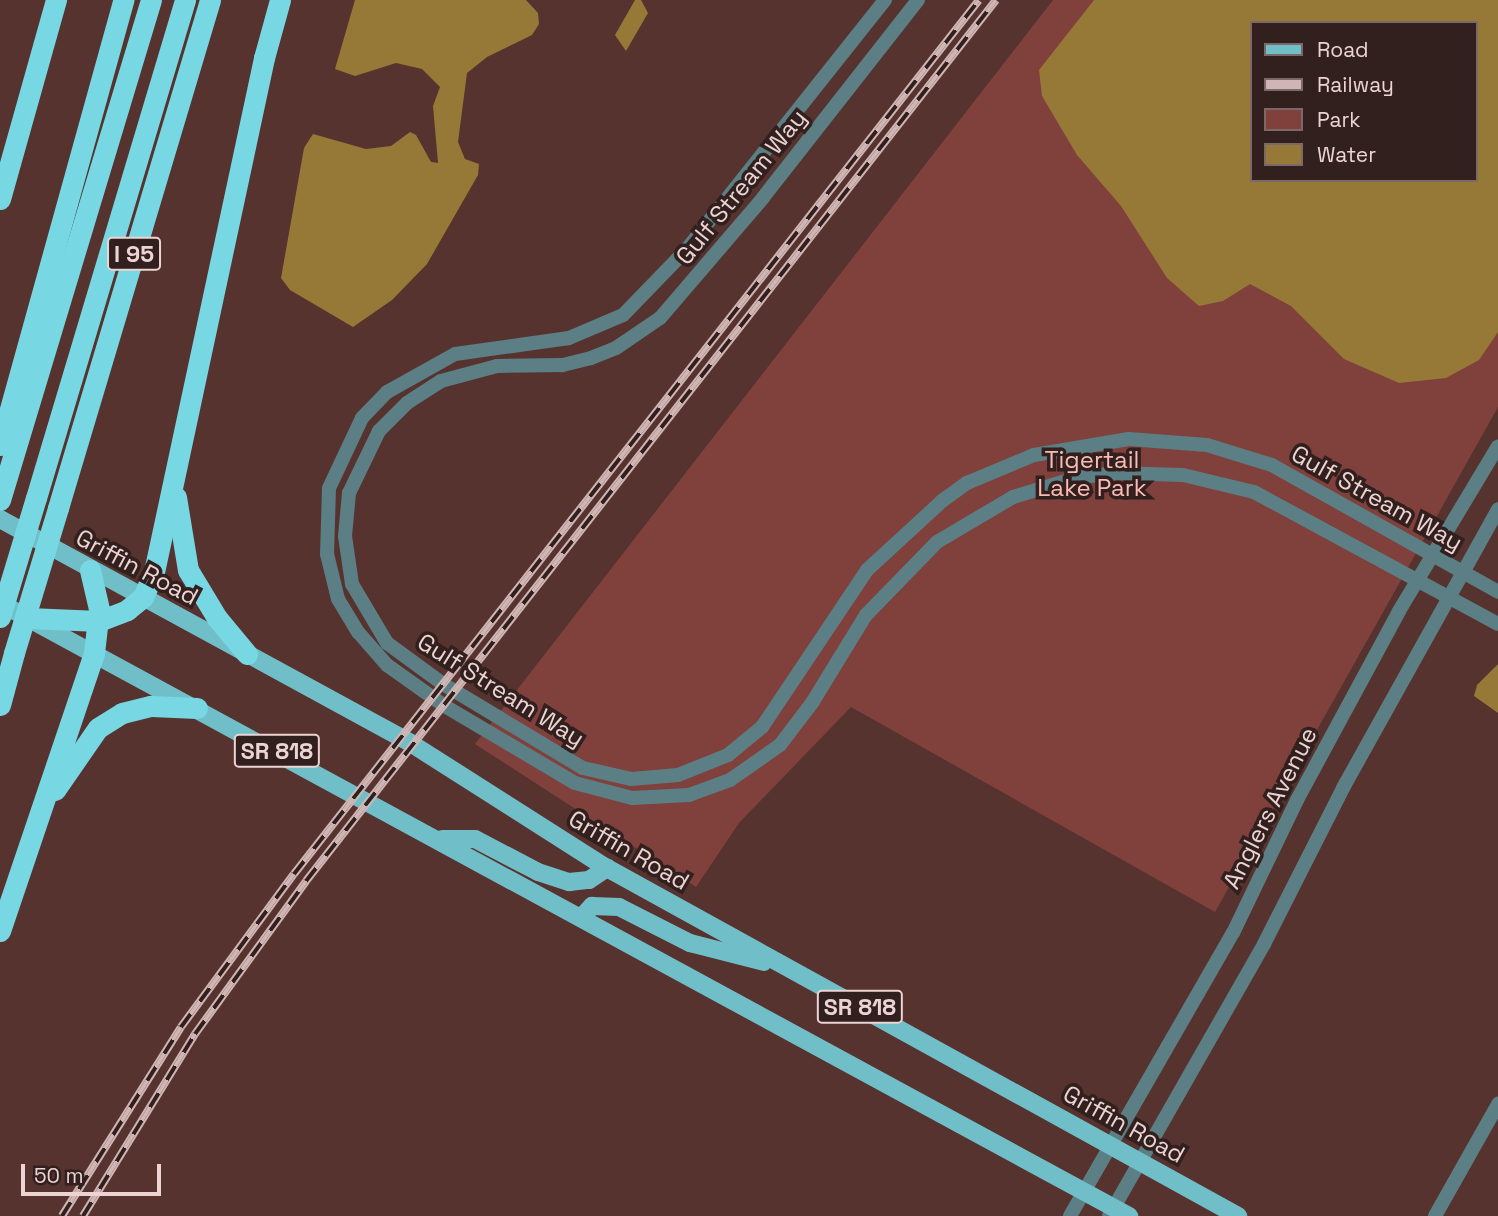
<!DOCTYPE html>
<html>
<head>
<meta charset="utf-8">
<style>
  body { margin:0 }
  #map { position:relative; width:1498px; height:1216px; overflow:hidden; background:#57332f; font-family:"Space Grotesk",sans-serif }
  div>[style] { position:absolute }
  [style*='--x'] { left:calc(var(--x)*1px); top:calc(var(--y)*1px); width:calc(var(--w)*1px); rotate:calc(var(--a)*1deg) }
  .green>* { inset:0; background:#80403c }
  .water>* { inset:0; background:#967936 }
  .minor>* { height:14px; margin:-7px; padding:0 7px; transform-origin:7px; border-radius:7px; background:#5b7f84 }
  .tertiary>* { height:14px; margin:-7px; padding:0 7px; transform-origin:7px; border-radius:7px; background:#5b7f84 }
  .primary>* { height:18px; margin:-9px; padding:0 9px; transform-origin:9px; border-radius:9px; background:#70bfc8 }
  .motorway>* { height:21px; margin:-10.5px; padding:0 10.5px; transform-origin:10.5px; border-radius:10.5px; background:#77d8e3 }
  .rail>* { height:8px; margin-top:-4px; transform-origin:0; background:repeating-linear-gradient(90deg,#31201e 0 16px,#cfb5b3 0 32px); box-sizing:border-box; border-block:2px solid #cfb5b3 }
  .motorway-bridge>* { height:21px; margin:-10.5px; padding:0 10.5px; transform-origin:10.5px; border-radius:10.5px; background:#77d8e3 }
  span { translate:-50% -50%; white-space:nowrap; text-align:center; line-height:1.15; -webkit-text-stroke:7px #31201e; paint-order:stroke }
  .shield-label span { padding:2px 5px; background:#31201e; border:2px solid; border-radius:5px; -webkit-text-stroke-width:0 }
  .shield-label { font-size:23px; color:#ecd4d2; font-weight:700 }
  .street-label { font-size:24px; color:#ecd4d2 }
  .park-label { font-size:24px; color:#fabbb5 }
  .legend { position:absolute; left:1250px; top:21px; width:228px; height:161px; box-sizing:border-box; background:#31201e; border:2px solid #7c6866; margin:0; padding:9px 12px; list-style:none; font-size:21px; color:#ecd4d2 }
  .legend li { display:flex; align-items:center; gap:14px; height:35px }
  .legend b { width:35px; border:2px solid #7c6866 }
  .scale { position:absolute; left:21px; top:1164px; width:140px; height:32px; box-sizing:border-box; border:4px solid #ecd4d2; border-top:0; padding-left:9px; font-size:21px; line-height:24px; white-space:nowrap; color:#ecd4d2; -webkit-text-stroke:5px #31201e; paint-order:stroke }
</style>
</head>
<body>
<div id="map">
  <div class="green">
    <div style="clip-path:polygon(evenodd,1053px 0,1498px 0,1498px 407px,1215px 912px,851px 707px,739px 823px,696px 887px,475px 744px,1053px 0,1251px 23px,1475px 23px,1475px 180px,1251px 180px,1251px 23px)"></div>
  </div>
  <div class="water">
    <div style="clip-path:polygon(355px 0,526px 0,538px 13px,539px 24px,532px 35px,487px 57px,467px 73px,458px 142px,465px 159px,479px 164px,478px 175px,427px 264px,392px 300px,353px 327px,290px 290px,281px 278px,304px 148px,313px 134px,366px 149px,391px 146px,410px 132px,416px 135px,431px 162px,438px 163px,433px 106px,440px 87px,422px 69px,396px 63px,355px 76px,335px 69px)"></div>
    <div style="clip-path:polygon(635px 0,641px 0,648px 13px,626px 51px,615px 35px)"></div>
    <div style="clip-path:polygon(evenodd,1094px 0,1498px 0,1498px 332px,1479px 360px,1446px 378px,1399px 383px,1344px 359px,1291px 306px,1250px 284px,1223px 301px,1199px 306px,1167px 278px,1121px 206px,1077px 155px,1042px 96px,1039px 70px,1094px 0,1251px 23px,1475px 23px,1475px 180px,1251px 180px,1251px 23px)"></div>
    <div style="clip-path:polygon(1498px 664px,1498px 713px,1474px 696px,1477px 685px)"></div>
  </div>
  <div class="minor">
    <div style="--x:885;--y:0;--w:317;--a:128.5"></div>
    <div style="--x:688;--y:248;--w:93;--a:134.1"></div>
    <div style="--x:623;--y:315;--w:59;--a:156.9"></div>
    <div style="--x:569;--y:338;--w:115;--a:172"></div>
    <div style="--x:455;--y:354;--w:78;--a:150.8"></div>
    <div style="--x:387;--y:392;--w:36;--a:134"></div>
    <div style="--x:362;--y:418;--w:77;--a:115.2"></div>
    <div style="--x:329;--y:488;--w:66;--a:91.7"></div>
    <div style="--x:327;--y:554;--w:46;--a:76.3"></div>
    <div style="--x:338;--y:599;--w:39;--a:59"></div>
    <div style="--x:358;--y:632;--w:44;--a:48.7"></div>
    <div style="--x:387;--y:665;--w:69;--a:35.5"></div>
    <div style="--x:443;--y:705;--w:153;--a:30.6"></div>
    <div style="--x:575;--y:783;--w:59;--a:14.7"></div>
    <div style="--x:632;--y:798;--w:57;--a:-3"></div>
    <div style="--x:689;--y:795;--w:44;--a:-20.1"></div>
    <div style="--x:730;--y:780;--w:61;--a:-35"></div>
    <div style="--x:780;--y:745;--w:53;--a:-52.7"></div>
    <div style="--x:812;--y:703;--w:103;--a:-58.5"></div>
    <div style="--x:866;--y:615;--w:102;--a:-45.8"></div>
    <div style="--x:937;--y:542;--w:88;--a:-30.6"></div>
    <div style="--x:1013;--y:497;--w:69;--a:-16.9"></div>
    <div style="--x:1079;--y:477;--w:36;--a:-6"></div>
    <div style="--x:1115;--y:473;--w:68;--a:1.7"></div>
    <div style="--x:1183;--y:475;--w:73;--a:13.5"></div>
    <div style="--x:1254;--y:492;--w:277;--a:28.4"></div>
    <div style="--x:918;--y:0;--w:251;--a:128.1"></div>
    <div style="--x:763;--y:198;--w:158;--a:130.6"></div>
    <div style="--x:660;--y:318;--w:53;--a:145.7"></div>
    <div style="--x:616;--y:348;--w:27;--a:158"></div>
    <div style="--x:591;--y:358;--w:30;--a:166"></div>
    <div style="--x:562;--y:365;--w:65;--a:179.1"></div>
    <div style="--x:497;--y:366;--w:58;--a:165"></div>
    <div style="--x:441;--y:381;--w:40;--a:147.1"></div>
    <div style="--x:407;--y:403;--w:40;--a:135"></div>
    <div style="--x:379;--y:431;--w:69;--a:115.8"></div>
    <div style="--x:349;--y:493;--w:43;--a:95.3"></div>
    <div style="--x:345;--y:536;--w:49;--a:81.7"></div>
    <div style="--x:352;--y:584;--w:69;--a:59.3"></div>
    <div style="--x:387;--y:643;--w:69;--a:36.2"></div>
    <div style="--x:443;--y:684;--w:163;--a:31"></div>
    <div style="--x:583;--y:768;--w:49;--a:12.9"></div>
    <div style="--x:631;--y:779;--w:47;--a:-4.9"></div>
    <div style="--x:678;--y:775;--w:54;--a:-21.8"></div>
    <div style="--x:728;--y:755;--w:44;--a:-39.5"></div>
    <div style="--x:762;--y:727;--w:189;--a:-56.2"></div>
    <div style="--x:867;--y:570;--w:102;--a:-42.6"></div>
    <div style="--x:942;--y:501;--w:31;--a:-36"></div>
    <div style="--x:967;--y:483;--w:73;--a:-22.7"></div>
    <div style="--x:1034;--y:455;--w:96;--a:-9.6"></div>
    <div style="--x:1129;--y:439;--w:78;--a:4.4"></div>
    <div style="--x:1207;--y:445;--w:68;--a:17.1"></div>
    <div style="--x:1272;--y:465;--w:259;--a:29.3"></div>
    <div style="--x:1435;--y:1216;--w:129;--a:-60.6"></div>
  </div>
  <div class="tertiary">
    <div style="--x:1070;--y:1216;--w:327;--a:-60.1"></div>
    <div style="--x:1233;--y:933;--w:148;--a:-64.3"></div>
    <div style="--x:1297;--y:800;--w:215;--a:-61.6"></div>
    <div style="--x:1399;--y:611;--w:192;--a:-59"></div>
    <div style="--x:1109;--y:1216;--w:313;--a:-60.3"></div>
    <div style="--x:1264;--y:944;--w:175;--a:-63.1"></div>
    <div style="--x:1343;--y:788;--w:319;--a:-60.9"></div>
  </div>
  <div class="primary">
    <div style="--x:0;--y:519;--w:469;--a:28.6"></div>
    <div style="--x:412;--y:744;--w:231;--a:32.5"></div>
    <div style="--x:607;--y:868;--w:721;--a:28.88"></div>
    <div style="--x:0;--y:603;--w:1285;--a:28.5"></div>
    <div style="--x:442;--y:839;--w:33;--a:0"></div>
    <div style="--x:475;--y:839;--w:71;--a:27.6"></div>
    <div style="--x:538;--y:872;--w:33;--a:18"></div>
    <div style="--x:569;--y:882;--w:20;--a:-6"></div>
    <div style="--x:589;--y:880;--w:22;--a:-34"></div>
    <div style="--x:582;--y:917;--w:15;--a:-48"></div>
    <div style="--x:592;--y:906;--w:27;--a:2"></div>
    <div style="--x:619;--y:907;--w:80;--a:26.9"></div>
    <div style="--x:690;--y:943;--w:76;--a:14.4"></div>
  </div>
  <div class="motorway">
    <div style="--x:0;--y:199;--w:207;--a:-74.3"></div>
    <div style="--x:0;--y:445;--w:462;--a:-74.5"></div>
    <div style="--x:176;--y:497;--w:74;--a:80.7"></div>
    <div style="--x:188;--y:570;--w:56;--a:58.9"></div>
    <div style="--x:217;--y:618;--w:47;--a:50.2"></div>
    <div style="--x:36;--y:498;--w:520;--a:-73.34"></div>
    <div style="--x:0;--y:500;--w:522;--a:-73.2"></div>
    <div style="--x:58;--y:508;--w:530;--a:-73.34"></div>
    <div style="--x:28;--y:618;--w:71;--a:2.4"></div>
    <div style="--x:99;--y:621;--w:30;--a:-21"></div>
    <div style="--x:127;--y:610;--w:21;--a:-39"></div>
    <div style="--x:143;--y:597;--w:27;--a:-66"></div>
    <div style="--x:154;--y:572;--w:526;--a:-77.92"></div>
    <div style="--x:264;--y:58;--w:60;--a:-74.6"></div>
    <div style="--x:0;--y:705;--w:54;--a:-74.9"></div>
    <div style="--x:55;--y:790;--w:75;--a:-55.3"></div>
    <div style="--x:98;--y:728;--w:28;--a:-32"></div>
    <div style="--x:122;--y:713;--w:30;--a:-14"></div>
    <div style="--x:151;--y:706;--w:46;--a:2.5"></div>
    <div style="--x:0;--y:931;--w:293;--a:-71.3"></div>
    <div style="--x:94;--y:653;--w:44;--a:-83.5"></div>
    <div style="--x:99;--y:609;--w:40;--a:-103"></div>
  </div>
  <div class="rail">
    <div style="--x:62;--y:1216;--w:223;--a:-57.8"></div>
    <div style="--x:181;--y:1027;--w:190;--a:-53.6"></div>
    <div style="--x:294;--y:874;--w:1110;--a:-51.91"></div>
    <div style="--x:83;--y:1216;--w:214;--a:-58.4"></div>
    <div style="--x:195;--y:1034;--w:189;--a:-54"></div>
    <div style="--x:306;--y:881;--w:1119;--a:-51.93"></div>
  </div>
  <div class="motorway-bridge">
    <div style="--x:0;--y:617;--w:124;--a:-73.2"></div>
    <div style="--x:14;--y:653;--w:152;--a:-73.1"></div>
  </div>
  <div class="shield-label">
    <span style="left:134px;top:254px">I 95</span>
    <span style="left:277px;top:751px">SR 818</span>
    <span style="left:860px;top:1007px">SR 818</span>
  </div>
  <div class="street-label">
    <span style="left:741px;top:187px;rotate:-51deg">Gulf Stream Way</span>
    <span style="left:1377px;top:498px;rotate:29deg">Gulf Stream Way</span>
    <span style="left:137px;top:567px;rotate:28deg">Griffin Road</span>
    <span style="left:501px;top:690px;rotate:32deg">Gulf Stream Way</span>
    <span style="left:1270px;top:808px;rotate:-63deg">Anglers Avenue</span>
    <span style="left:629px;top:850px;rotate:30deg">Griffin Road</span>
    <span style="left:1124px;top:1124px;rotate:29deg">Griffin Road</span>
  </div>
  <div class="park-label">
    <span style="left:1092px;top:474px">Tigertail<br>Lake Park</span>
  </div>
  <ul class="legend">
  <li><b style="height:9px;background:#70bfc8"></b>Road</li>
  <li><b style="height:9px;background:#cfb5b3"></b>Railway</li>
  <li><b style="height:19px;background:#80403c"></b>Park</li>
  <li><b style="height:19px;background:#967936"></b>Water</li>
  </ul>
  <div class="scale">50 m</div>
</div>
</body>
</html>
